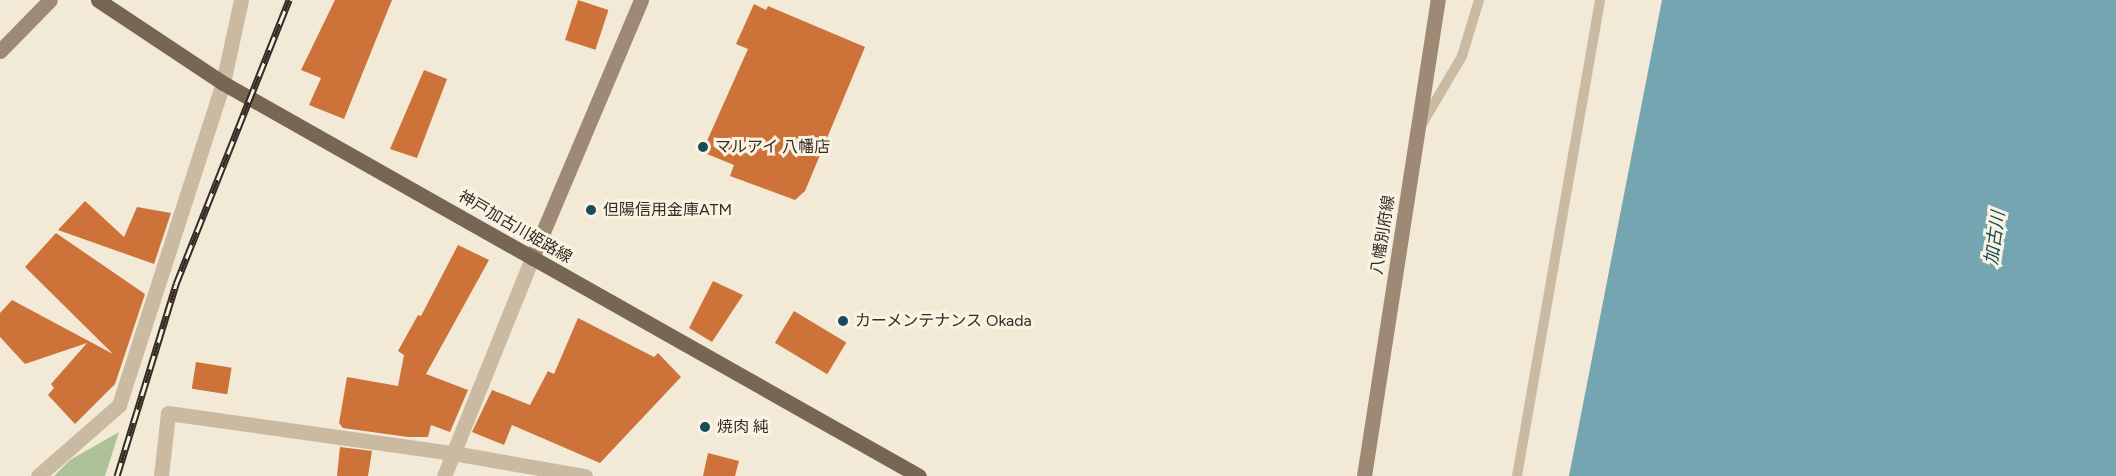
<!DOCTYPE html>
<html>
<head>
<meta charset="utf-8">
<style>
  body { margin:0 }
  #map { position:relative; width:2116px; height:476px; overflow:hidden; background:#f2e9d6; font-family:Figtree,"Noto Sans JP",sans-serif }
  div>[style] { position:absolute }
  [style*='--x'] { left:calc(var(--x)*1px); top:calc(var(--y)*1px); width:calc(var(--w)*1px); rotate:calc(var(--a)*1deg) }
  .green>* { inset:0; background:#adc296 }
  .water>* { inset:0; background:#74a5b1 }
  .building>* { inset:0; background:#cd733a; transform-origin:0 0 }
  .lane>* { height:10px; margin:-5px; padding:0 5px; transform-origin:5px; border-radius:5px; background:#cabaa2 }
  .street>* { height:15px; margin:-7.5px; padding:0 7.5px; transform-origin:7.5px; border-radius:7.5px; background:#cabaa2 }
  .secondary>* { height:15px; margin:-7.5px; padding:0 7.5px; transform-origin:7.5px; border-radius:7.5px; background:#9e8974 }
  .primary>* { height:15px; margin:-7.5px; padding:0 7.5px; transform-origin:7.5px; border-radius:7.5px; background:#786655 }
  .rail>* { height:7px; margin-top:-3.5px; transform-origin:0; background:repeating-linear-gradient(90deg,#faf3e3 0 14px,#352c25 0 28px); box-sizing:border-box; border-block:2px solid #352c25 }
  .dots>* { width:16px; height:16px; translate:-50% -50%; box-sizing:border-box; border:3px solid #faf3e3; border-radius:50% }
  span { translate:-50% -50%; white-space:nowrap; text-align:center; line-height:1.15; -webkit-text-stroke:6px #faf3e3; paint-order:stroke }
  .poi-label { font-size:16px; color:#352c25 }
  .left { translate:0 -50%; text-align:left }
  .street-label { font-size:16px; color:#352c25 }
  .water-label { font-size:18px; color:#194b58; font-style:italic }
</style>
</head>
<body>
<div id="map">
  <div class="green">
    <div style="clip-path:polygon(119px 432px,105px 476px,54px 476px,70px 460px)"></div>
  </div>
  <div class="water">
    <div style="clip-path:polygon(1662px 0,2116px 0,2116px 476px,1569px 476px)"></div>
  </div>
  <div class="building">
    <div style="clip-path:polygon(335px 0,392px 0,344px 119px,309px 105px,321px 78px,301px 70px)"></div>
    <div style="left:578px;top:0;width:32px;height:42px;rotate:18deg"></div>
    <div style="clip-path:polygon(754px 4px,766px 10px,768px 6px,865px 47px,805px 191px,795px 200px,730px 176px,734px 165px,702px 152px,748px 49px,736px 44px)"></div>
    <div style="clip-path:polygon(424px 70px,447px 79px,417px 158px,390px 149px)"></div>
    <div style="clip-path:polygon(85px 201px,124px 237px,137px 207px,171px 213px,154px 264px,58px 230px)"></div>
    <div style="clip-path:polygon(56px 233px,145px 294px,115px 384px,75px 424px,48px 395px,54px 388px,51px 384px,87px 343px,25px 364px,0 337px,0 313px,12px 300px,113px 354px,25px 267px)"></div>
    <div style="clip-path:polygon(458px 245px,489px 260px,426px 374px,468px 390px,450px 432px,431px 425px,428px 437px,408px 437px,343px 428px,339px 423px,347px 377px,398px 386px,404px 355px,398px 351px,418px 315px,421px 316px)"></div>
    <div style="clip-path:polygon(713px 281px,743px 295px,712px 342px,689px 328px)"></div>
    <div style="left:794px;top:311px;width:61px;height:37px;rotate:31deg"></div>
    <div style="clip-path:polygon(578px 318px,654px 357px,658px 353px,681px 377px,600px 463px,512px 425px,504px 445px,472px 432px,492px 390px,530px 405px,548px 371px,554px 374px)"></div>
    <div style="left:196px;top:362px;width:36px;height:27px;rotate:9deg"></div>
    <div style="clip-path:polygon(340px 447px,372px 451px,368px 476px,337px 476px)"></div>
    <div style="clip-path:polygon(708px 453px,739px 461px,735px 476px,703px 476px)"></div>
  </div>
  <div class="lane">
    <div style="--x:1422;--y:124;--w:79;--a:-59.5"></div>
    <div style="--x:1462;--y:56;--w:59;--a:-73.1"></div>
    <div style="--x:1517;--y:476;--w:483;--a:-80.1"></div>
  </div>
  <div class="street">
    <div style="--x:38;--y:476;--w:108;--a:-41.2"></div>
    <div style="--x:119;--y:405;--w:338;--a:-72.1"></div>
    <div style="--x:223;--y:83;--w:85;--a:-77.8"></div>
    <div style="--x:161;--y:476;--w:63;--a:-83.7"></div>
    <div style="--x:168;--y:413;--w:288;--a:8"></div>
    <div style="--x:453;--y:453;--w:134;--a:9.9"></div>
    <div style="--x:444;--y:476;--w:235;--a:-68"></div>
  </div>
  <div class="secondary">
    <div style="--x:0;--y:51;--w:71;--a:-45.6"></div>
    <div style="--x:532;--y:258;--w:280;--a:-67.1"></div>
    <div style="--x:1364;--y:476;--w:482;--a:-81.2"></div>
  </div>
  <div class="primary">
    <div style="--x:98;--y:0;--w:150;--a:33.6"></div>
    <div style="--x:223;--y:83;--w:799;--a:29.45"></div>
  </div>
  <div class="rail">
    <div style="--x:117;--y:476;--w:201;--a:-72.9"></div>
    <div style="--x:176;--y:284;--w:306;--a:-68.3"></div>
  </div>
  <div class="dots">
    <div style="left:703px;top:147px;background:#194b58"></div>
    <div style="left:591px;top:210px;background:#194b58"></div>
    <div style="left:843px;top:321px;background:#194b58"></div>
    <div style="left:705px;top:427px;background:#194b58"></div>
  </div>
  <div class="poi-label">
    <span class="left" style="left:715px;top:147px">マルアイ 八幡店</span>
    <span class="left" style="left:603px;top:210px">但陽信用金庫ATM</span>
    <span class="left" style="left:855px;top:321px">カーメンテナンス Okada</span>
    <span class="left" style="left:717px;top:427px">焼肉 純</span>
  </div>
  <div class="street-label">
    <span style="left:515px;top:227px;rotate:30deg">神戸加古川姫路線</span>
    <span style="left:1383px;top:235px;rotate:-81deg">八幡別府線</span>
  </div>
  <div class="water-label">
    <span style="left:1995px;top:238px;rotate:-82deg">加古川</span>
  </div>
</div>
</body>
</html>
